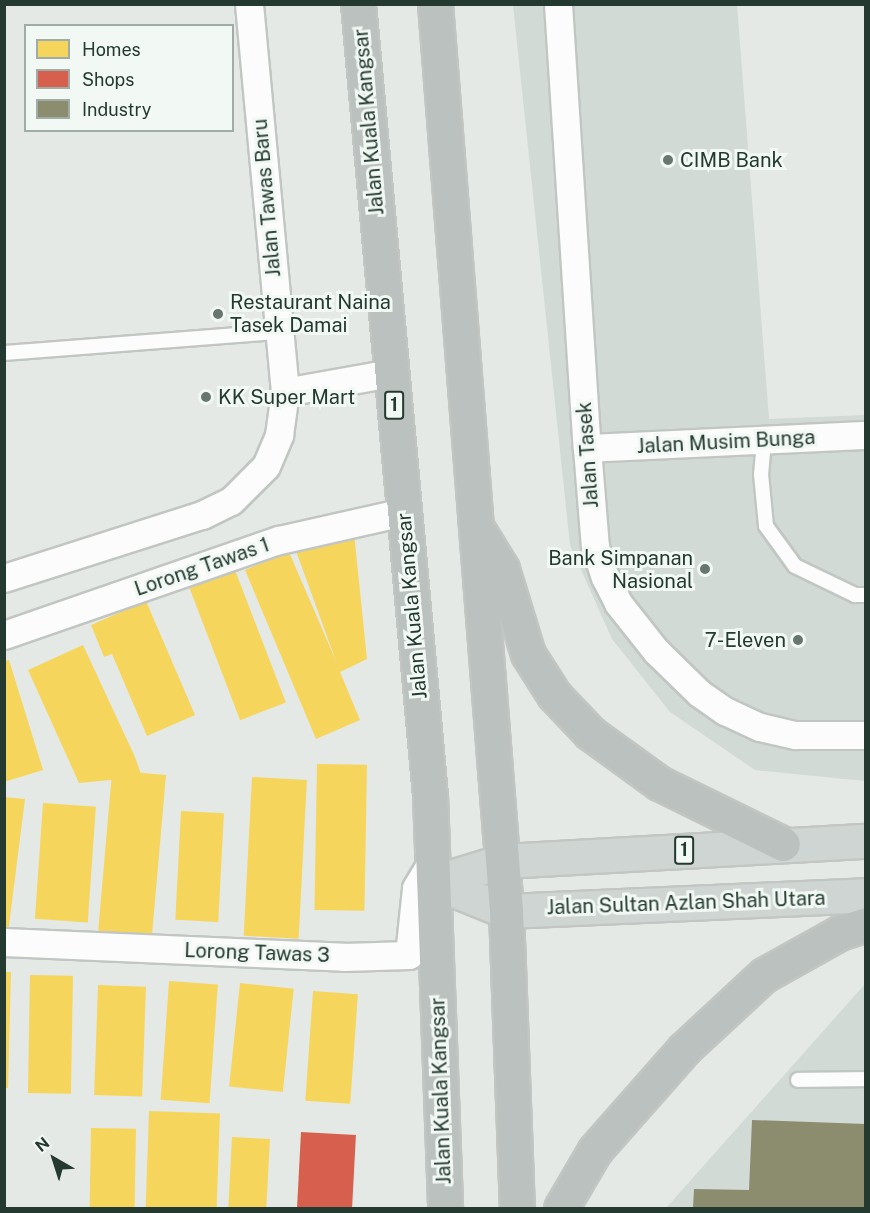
<!DOCTYPE html>
<html>
<head>
<meta charset="utf-8">
<style>
  body { margin:0 }
  #map { position:relative; width:870px; height:1213px; overflow:hidden; background:#e4e9e6; font-family:"Public Sans",sans-serif }
  div>[style] { position:absolute }
  [style*='--x'] { left:calc(var(--x)*1px); top:calc(var(--y)*1px); width:calc(var(--w)*1px); rotate:calc(var(--a)*1deg) }
  .built>* { inset:0; background:#d2dad5 }
  .homes>* { inset:0; background:#f6d55c; transform-origin:0 0 }
  .shops>* { inset:0; background:#d6604d; transform-origin:0 0 }
  .industry>* { inset:0; background:#8c8c6e }
  .roads { filter:drop-shadow(2px 0 #c1c6c3) drop-shadow(-2px 0 #c1c6c3) drop-shadow(0 2px #c1c6c3) drop-shadow(0 -2px #c1c6c3) }
  .lane>* { height:14px; margin:-7px; padding:0 7px; transform-origin:7px; border-radius:7px; background:#fbfcfb }
  .street>* { height:27px; margin:-13.5px; padding:0 13.5px; transform-origin:13.5px; border-radius:13.5px; background:#fbfcfb }
  .primary>* { height:33px; margin:-16.5px; padding:0 16.5px; transform-origin:16.5px; border-radius:16.5px; background:#ced5d2 }
  .highway>* { height:33px; margin:-16.5px; padding:0 16.5px; transform-origin:16.5px; border-radius:16.5px; background:#bbc1bf }
  .dots>* { width:16px; height:16px; translate:-50% -50%; box-sizing:border-box; border:3px solid #f2f8f4; border-radius:50% }
  span { translate:-50% -50%; white-space:nowrap; text-align:center; line-height:1.15; -webkit-text-stroke:6px #f2f8f4; paint-order:stroke }
  .shield-label span { padding:2px 4px; background:#f2f8f4; border:2px solid; border-radius:4px; -webkit-text-stroke-width:0 }
  .shield-label { font-size:18px; color:#243a30; font-weight:700 }
  .street-label { font-size:20px; color:#243a30 }
  .poi-label { font-size:20px; color:#243a30 }
  .left { translate:0 -50%; text-align:left }
  .right { translate:-100% -50%; text-align:right }
  .frame { position:absolute; inset:0; border:6px solid #243a30; pointer-events:none }
  .legend { position:absolute; left:24px; top:24px; width:210px; height:108px; box-sizing:border-box; background:#f2f8f4; border:2px solid #a0aca6; margin:0; padding:8px 10px; list-style:none; font-size:18px; color:#243a30 }
  .legend li { display:flex; align-items:center; gap:12px; height:30px }
  .legend b { width:30px; border:2px solid #a0aca6 }
  .north { position:absolute; left:24px; top:1129px; width:60px; height:60px; -webkit-text-stroke:4px #f2f8f4; paint-order:stroke; rotate:321deg; font-size:16px; font-weight:700; line-height:24px; text-align:center; color:#243a30 }
  .north::after { content:''; display:block; margin:auto; width:21px; height:27px; background:#243a30; clip-path:polygon(50% 0,100% 100%,50% 72%,0 100%) }
</style>
</head>
<body>
<div id="map">
  <div class="built">
    <div style="clip-path:polygon(513px 5px,737px 5px,769px 419px,865px 415px,865px 781px,755px 770px,670px 712px,612px 639px,570px 545px)"></div>
    <div style="clip-path:polygon(865px 984px,865px 1208px,666px 1208px)"></div>
  </div>
  <div class="homes">
    <div style="clip-path:polygon(354px 533px,367px 659px,340px 672px,360px 720px,316px 739px,245px 570px,289px 552px,336px 661px,296px 551px)"></div>
    <div style="left:235px;top:570px;width:142px;height:49px;rotate:69deg"></div>
    <div style="clip-path:polygon(146px 601px,195px 715px,147px 736px,112px 654px,104px 657px,91px 625px)"></div>
    <div style="clip-path:polygon(83px 645px,135px 757px,142px 777px,79px 783px,28px 670px)"></div>
    <div style="clip-path:polygon(9px 660px,43px 770px,4px 782px,4px 661px)"></div>
    <div style="left:317px;top:764px;width:50px;height:146px;rotate:1deg"></div>
    <div style="left:166px;top:775px;width:166px;height:54px;rotate:95deg"></div>
    <div style="left:252px;top:777px;width:55px;height:159px;rotate:3deg"></div>
    <div style="clip-path:polygon(4px 797px,25px 799px,8px 933px,4px 932px)"></div>
    <div style="left:43px;top:803px;width:53px;height:116px;rotate:4deg"></div>
    <div style="left:181px;top:811px;width:43px;height:109px;rotate:3deg"></div>
    <div style="clip-path:polygon(4px 972px,11px 972px,8px 1088px,4px 1088px)"></div>
    <div style="left:30px;top:975px;width:43px;height:118px;rotate:1deg"></div>
    <div style="left:169px;top:981px;width:49px;height:119px;rotate:4deg"></div>
    <div style="left:240px;top:983px;width:54px;height:104px;rotate:6deg"></div>
    <div style="left:98px;top:985px;width:48px;height:110px;rotate:2deg"></div>
    <div style="left:313px;top:991px;width:45px;height:110px;rotate:4deg"></div>
    <div style="left:149px;top:1111px;width:71px;height:97px;rotate:2deg"></div>
    <div style="left:91px;top:1128px;width:45px;height:80px;rotate:1deg"></div>
    <div style="left:232px;top:1137px;width:38px;height:71px;rotate:3deg"></div>
  </div>
  <div class="shops">
    <div style="left:301px;top:1132px;width:55px;height:76px;rotate:3deg"></div>
  </div>
  <div class="industry">
    <div style="clip-path:polygon(752px 1120px,866px 1124px,866px 1208px,693px 1208px,694px 1189px,749px 1190px)"></div>
  </div>
  <div class="roads">
    <div class="lane">
      <div style="--x:4;--y:353;--w:276;--a:-4.4"></div>
      <div style="--x:764;--y:441;--w:33;--a:95"></div>
      <div style="--x:761;--y:474;--w:52;--a:84.5"></div>
      <div style="--x:766;--y:526;--w:49;--a:54.1"></div>
      <div style="--x:795;--y:566;--w:67;--a:25.8"></div>
      <div style="--x:855;--y:595;--w:11;--a:0"></div>
      <div style="--x:798;--y:1080;--w:68;--a:-0.8"></div>
    </div>
    <div class="street">
      <div style="--x:558;--y:4;--w:445;--a:86.3"></div>
      <div style="--x:587;--y:448;--w:99;--a:85.4"></div>
      <div style="--x:595;--y:547;--w:32;--a:72"></div>
      <div style="--x:605;--y:577;--w:29;--a:63"></div>
      <div style="--x:618;--y:603;--w:61;--a:51.6"></div>
      <div style="--x:656;--y:651;--w:60;--a:44.3"></div>
      <div style="--x:699;--y:693;--w:32;--a:35"></div>
      <div style="--x:725;--y:711;--w:38;--a:25"></div>
      <div style="--x:760;--y:727;--w:36;--a:13"></div>
      <div style="--x:795;--y:735;--w:71;--a:0"></div>
      <div style="--x:285;--y:392;--w:108;--a:-10.2"></div>
      <div style="--x:587;--y:448;--w:279;--a:-2.7"></div>
      <div style="--x:4;--y:578;--w:208;--a:-17.7"></div>
      <div style="--x:202;--y:515;--w:32;--a:-26"></div>
      <div style="--x:231;--y:501;--w:49;--a:-45"></div>
      <div style="--x:266;--y:466;--w:34;--a:-67"></div>
      <div style="--x:279;--y:435;--w:43;--a:-82.1"></div>
      <div style="--x:285;--y:392;--w:390;--a:-95.3"></div>
      <div style="--x:4;--y:635;--w:291;--a:-19.1"></div>
      <div style="--x:279;--y:540;--w:127;--a:-12.7"></div>
      <div style="--x:4;--y:942;--w:340;--a:2.5"></div>
      <div style="--x:344;--y:957;--w:65;--a:-1.8"></div>
      <div style="--x:409;--y:955;--w:67;--a:-84"></div>
      <div style="--x:416;--y:888;--w:35;--a:-59"></div>
    </div>
    <div class="primary">
      <div style="--x:434;--y:882;--w:78;--a:21.9"></div>
      <div style="--x:506;--y:911;--w:360;--a:-2.5"></div>
      <div style="--x:434;--y:882;--w:72;--a:-16.9"></div>
      <div style="--x:503;--y:861;--w:364;--a:-3.2"></div>
    </div>
    <div class="highway">
      <div style="--x:358;--y:4;--w:794;--a:84.8"></div>
      <div style="--x:430;--y:795;--w:413;--a:87.9"></div>
      <div style="--x:435;--y:4;--w:910;--a:85.52"></div>
      <div style="--x:506;--y:911;--w:297;--a:87.9"></div>
      <div style="--x:477;--y:528;--w:48;--a:58.6"></div>
      <div style="--x:502;--y:569;--w:89;--a:73"></div>
      <div style="--x:528;--y:654;--w:49;--a:57.6"></div>
      <div style="--x:554;--y:695;--w:52;--a:46.5"></div>
      <div style="--x:590;--y:733;--w:85;--a:35.9"></div>
      <div style="--x:659;--y:783;--w:138;--a:26.2"></div>
      <div style="--x:561;--y:1208;--w:67;--a:-59.6"></div>
      <div style="--x:595;--y:1150;--w:135;--a:-48.6"></div>
      <div style="--x:684;--y:1049;--w:109;--a:-42.8"></div>
      <div style="--x:764;--y:975;--w:86;--a:-29.2"></div>
      <div style="--x:839;--y:933;--w:28;--a:-18"></div>
    </div>
  </div>
  <div class="dots">
    <div style="left:668px;top:160px;background:#677770"></div>
    <div style="left:218px;top:314px;background:#677770"></div>
    <div style="left:206px;top:397px;background:#677770"></div>
    <div style="left:705px;top:569px;background:#677770"></div>
    <div style="left:798px;top:640px;background:#677770"></div>
  </div>
  <div class="shield-label">
    <span style="left:394px;top:405px">1</span>
    <span style="left:684px;top:850px">1</span>
  </div>
  <div class="street-label">
    <span style="left:369px;top:122px;rotate:-95deg">Jalan Kuala Kangsar</span>
    <span style="left:267px;top:198px;rotate:-95deg">Jalan Tawas Baru</span>
    <span style="left:726px;top:442px;rotate:-3deg">Jalan Musim Bunga</span>
    <span style="left:588px;top:455px;rotate:-94deg">Jalan Tasek</span>
    <span style="left:202px;top:567px;rotate:-19deg">Lorong Tawas 1</span>
    <span style="left:412px;top:606px;rotate:-95deg">Jalan Kuala Kangsar</span>
    <span style="left:686px;top:903px;rotate:-2deg">Jalan Sultan Azlan Shah Utara</span>
    <span style="left:257px;top:953px;rotate:2deg">Lorong Tawas 3</span>
    <span style="left:441px;top:1091px;rotate:-92deg">Jalan Kuala Kangsar</span>
  </div>
  <div class="poi-label">
    <span class="left" style="left:680px;top:160px">CIMB Bank</span>
    <span class="left" style="left:230px;top:314px">Restaurant Naina<br>Tasek Damai</span>
    <span class="left" style="left:218px;top:397px">KK Super Mart</span>
    <span class="right" style="left:693px;top:570px">Bank Simpanan<br>Nasional</span>
    <span class="right" style="left:786px;top:640px">7-Eleven</span>
  </div>
  <div class="frame"></div>
  <ul class="legend">
  <li><b style="height:16px;background:#f6d55c"></b>Homes</li>
  <li><b style="height:16px;background:#d6604d"></b>Shops</li>
  <li><b style="height:16px;background:#8c8c6e"></b>Industry</li>
  </ul>
  <div class="north">N</div>
</div>
</body>
</html>
